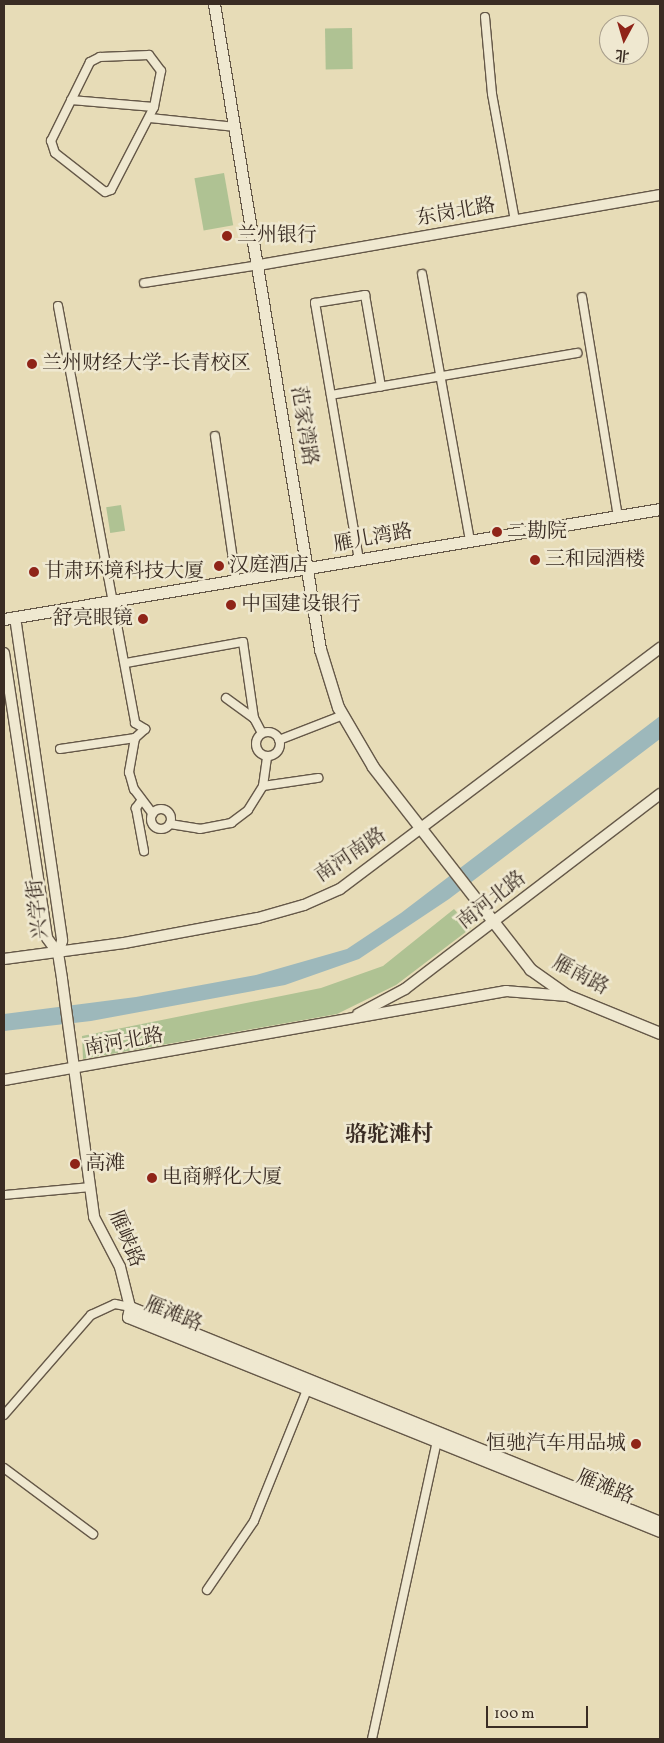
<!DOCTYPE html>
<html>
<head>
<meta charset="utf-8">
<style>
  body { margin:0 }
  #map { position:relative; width:664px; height:1743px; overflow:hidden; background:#e7dcb7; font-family:Vollkorn,"Noto Serif SC",serif }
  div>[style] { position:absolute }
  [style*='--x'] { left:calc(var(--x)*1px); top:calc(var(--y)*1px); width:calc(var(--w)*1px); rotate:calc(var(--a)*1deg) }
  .green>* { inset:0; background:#afc293; transform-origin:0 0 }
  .water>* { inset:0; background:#9db8bb }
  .roads { filter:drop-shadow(1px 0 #655848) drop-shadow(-1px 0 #655848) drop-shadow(0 1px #655848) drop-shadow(0 -1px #655848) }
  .minor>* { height:8px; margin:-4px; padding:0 4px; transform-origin:4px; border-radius:4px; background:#efe8d0 }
  .minor>.ring { margin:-4px; padding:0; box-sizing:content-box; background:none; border:8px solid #efe8d0; border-radius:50% }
  .tertiary>* { height:10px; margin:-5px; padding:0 5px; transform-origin:5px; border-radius:5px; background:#efe8d0 }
  .secondary>* { height:11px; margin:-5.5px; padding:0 5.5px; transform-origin:5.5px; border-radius:5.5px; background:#efe8d0 }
  .dots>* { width:14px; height:14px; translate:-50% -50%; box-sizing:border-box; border:2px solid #efe8d0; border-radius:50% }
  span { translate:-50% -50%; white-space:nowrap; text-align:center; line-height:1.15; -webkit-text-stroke:5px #efe8d0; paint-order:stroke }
  .street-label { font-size:20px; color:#3a2c23 }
  .poi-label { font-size:20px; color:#3a2c23 }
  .left { translate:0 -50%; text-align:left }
  .right { translate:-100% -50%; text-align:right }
  .quarter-label { font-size:22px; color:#3a2c23; font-weight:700 }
  .frame { position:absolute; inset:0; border:5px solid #3a2c23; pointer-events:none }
  .north { position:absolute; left:599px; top:15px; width:50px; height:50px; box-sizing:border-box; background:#efe8d0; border:1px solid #a79d8b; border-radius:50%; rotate:186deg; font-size:14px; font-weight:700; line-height:20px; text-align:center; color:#3a2c23 }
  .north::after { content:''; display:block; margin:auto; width:18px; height:22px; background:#8f2418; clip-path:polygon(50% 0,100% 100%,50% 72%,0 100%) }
  .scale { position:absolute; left:486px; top:1706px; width:102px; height:22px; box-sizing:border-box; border:2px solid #3a2c23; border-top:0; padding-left:6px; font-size:15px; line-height:18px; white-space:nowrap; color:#3a2c23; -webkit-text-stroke:4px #efe8d0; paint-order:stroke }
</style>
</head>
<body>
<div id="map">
  <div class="green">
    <div style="left:352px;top:28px;width:41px;height:27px;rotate:89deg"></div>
    <div style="left:224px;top:173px;width:53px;height:30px;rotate:80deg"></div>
    <div style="left:121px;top:505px;width:26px;height:15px;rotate:81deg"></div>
    <div style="clip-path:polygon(454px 909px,471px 928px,396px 985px,337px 1014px,83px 1059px,82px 1036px,321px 988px,383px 966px)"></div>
  </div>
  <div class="water">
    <div style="clip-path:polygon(660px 716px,660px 739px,449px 899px,359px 959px,285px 985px,91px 1021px,4px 1031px,4px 1014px,136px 997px,256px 975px,347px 949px,401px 913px)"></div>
  </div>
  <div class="roads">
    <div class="minor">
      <div style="--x:485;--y:17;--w:77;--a:84.8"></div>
      <div style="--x:492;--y:94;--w:129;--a:79.7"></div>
      <div style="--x:149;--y:55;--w:20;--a:53"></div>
      <div style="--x:161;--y:71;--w:37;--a:101"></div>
      <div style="--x:154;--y:107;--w:93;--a:117.4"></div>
      <div style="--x:111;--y:190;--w:6;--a:162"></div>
      <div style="--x:105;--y:192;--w:63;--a:-142"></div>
      <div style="--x:55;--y:153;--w:13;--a:-108"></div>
      <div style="--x:51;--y:141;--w:88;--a:-63.7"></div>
      <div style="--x:90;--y:62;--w:11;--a:-27"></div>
      <div style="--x:100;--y:57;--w:49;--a:-2.3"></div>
      <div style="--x:71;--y:100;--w:83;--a:4.8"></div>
      <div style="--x:150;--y:118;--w:86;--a:6"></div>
      <div style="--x:422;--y:274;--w:271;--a:79.8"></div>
      <div style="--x:144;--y:283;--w:116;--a:-8.9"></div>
      <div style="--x:582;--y:297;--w:222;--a:80.7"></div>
      <div style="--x:58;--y:306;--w:424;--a:79.5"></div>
      <div style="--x:135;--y:723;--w:12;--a:31"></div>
      <div style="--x:145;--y:729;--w:13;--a:138"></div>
      <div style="--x:135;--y:738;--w:35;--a:100"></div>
      <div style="--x:129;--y:772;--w:18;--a:74"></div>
      <div style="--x:134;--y:789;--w:31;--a:53"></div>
      <div style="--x:331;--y:395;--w:250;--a:-9.7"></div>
      <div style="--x:215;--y:436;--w:146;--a:81.7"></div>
      <div style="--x:359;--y:560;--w:261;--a:-99.7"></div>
      <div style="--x:315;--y:303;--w:51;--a:-9.1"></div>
      <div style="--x:365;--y:295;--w:93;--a:80.1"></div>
      <div style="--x:126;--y:663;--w:119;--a:-10.2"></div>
      <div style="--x:243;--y:642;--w:77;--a:81.8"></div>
      <div style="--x:226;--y:698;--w:34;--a:36"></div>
      <div style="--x:254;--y:718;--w:17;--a:62"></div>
      <div class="ring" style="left:256px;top:732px;width:16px;height:16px"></div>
      <div style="--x:279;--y:740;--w:69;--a:-21.3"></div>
      <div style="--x:60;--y:749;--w:76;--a:-8.3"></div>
      <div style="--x:263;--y:786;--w:56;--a:-8.3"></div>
      <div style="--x:141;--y:801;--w:9;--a:126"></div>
      <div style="--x:136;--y:808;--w:44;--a:79.5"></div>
      <div class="ring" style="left:151px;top:809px;width:12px;height:12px"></div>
      <div style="--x:170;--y:824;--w:30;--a:9"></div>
      <div style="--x:200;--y:829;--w:32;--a:-11"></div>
      <div style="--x:231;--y:823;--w:21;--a:-37"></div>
      <div style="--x:248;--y:810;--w:28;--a:-58"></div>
      <div style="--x:263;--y:786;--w:30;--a:-82"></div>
      <div style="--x:4;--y:1195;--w:86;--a:-5.3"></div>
      <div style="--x:4;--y:1415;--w:133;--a:-49"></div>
      <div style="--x:91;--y:1315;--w:26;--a:-25"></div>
      <div style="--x:115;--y:1304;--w:15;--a:11"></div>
      <div style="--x:4;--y:1468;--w:111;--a:36.6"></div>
      <div style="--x:207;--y:1590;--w:83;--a:-55.7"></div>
      <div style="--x:254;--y:1521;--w:141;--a:-68"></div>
      <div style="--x:372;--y:1739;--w:305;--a:-77.7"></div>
    </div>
    <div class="tertiary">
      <div style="--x:259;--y:265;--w:407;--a:-9.9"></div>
      <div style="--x:15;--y:617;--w:327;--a:81.7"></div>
      <div style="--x:62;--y:941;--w:13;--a:108"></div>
      <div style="--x:4;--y:653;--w:288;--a:81.4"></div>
      <div style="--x:47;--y:938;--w:19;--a:54"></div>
      <div style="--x:58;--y:953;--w:26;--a:81"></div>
      <div style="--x:62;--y:979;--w:240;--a:82.3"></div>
      <div style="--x:94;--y:1217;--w:56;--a:62.5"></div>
      <div style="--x:120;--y:1267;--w:41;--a:76"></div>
      <div style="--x:4;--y:959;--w:121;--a:-7.6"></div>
      <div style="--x:124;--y:943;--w:136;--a:-10.6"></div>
      <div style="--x:258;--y:918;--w:48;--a:-15.8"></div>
      <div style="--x:304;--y:905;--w:39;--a:-24"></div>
      <div style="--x:340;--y:889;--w:401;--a:-37"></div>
      <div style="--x:358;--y:1014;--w:53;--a:-28"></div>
      <div style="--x:405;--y:989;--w:321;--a:-37.4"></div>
      <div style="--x:4;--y:1080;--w:510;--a:-10.05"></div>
      <div style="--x:506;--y:991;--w:62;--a:4.6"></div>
    </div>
    <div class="secondary">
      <div style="--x:214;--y:4;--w:654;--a:80.67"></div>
      <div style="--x:320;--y:649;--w:61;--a:72.8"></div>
      <div style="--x:338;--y:707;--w:69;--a:59.7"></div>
      <div style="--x:373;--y:767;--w:256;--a:52.1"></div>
      <div style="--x:530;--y:969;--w:45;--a:35.1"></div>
      <div style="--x:567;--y:995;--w:100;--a:22.2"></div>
      <div style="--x:4;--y:619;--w:665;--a:-9.52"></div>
      <div style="--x:660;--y:1522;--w:572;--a:-157.92"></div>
      <div style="--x:130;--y:1307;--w:10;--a:101"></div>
      <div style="--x:128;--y:1317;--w:573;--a:21.91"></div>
    </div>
  </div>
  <div class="dots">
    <div style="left:227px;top:236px;background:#8f2418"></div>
    <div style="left:32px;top:364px;background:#8f2418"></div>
    <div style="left:497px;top:532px;background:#8f2418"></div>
    <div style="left:535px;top:560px;background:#8f2418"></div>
    <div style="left:219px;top:566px;background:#8f2418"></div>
    <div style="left:34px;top:572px;background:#8f2418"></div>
    <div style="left:231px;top:605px;background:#8f2418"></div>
    <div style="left:143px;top:619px;background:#8f2418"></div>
    <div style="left:75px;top:1164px;background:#8f2418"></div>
    <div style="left:152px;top:1178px;background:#8f2418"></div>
    <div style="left:636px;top:1444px;background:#8f2418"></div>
  </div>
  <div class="street-label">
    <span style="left:456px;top:213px;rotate:-10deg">东岗北路</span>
    <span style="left:303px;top:426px;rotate:81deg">范家湾路</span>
    <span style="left:373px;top:539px;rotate:-10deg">雁儿湾路</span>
    <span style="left:351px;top:856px;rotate:-34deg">南河南路</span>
    <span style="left:492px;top:901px;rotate:-38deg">南河北路</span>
    <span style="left:39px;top:909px;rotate:-96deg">兴学街</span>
    <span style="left:580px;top:976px;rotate:28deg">雁南路</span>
    <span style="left:124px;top:1043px;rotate:-10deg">南河北路</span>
    <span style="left:125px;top:1239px;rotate:67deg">雁峡路</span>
    <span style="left:173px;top:1315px;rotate:22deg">雁滩路</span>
    <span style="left:605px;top:1488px;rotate:22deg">雁滩路</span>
  </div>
  <div class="poi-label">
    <span class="left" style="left:237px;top:236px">兰州银行</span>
    <span class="left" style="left:42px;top:364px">兰州财经大学-长青校区</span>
    <span class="left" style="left:507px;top:532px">二勘院</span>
    <span class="left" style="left:545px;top:560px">三和园酒楼</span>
    <span class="left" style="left:229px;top:566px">汉庭酒店</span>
    <span class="left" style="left:44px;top:572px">甘肃环境科技大厦</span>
    <span class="left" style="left:241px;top:605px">中国建设银行</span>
    <span class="right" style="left:133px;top:619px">舒亮眼镜</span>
    <span class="left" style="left:85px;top:1164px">高滩</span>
    <span class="left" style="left:162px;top:1178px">电商孵化大厦</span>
    <span class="right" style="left:626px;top:1444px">恒驰汽车用品城</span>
  </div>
  <div class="quarter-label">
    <span style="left:389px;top:1136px">骆驼滩村</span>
  </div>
  <div class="frame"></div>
  <div class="north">北</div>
  <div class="scale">100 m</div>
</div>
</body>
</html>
